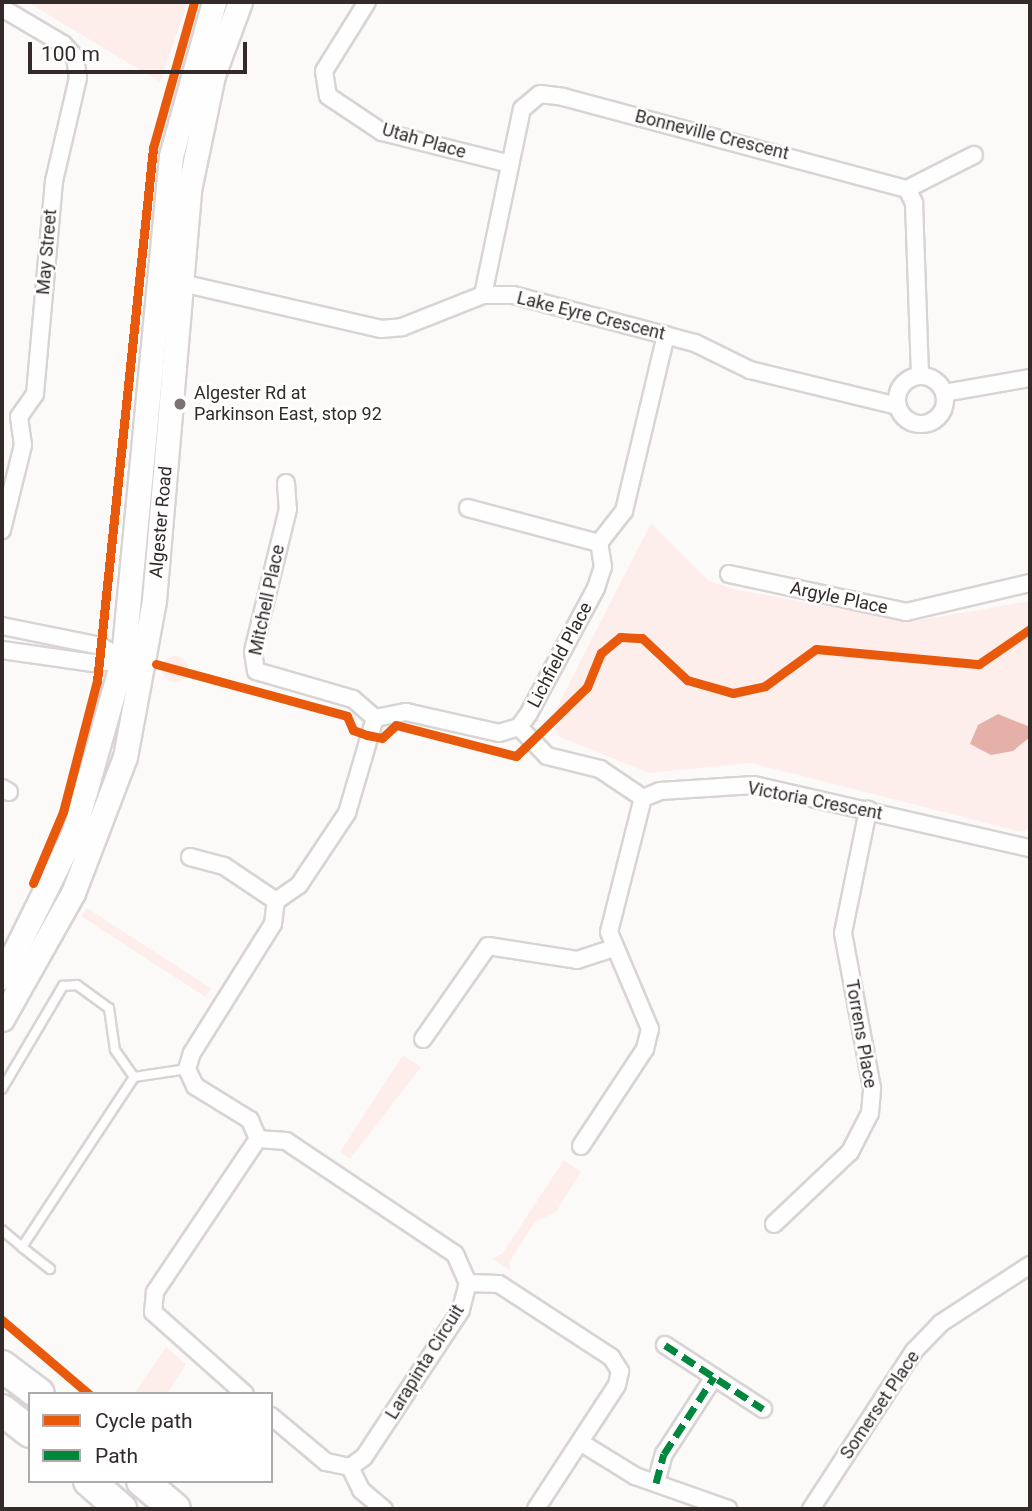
<!DOCTYPE html>
<html>
<head>
<meta charset="utf-8">
<style>
  body { margin:0 }
  #map { position:relative; width:1032px; height:1511px; overflow:hidden; background:#fcfaf9; font-family:Roboto,sans-serif }
  div>[style] { position:absolute }
  [style*='--x'] { left:calc(var(--x)*1px); top:calc(var(--y)*1px); width:calc(var(--w)*1px); rotate:calc(var(--a)*1deg) }
  .green>* { inset:0; background:#fdeeeb; transform-origin:0 0 }
  .round { border-radius:50% }
  .water>* { inset:0; background:#e5b0a8 }
  .roads { filter:drop-shadow(2px 0 #d8d4d3) drop-shadow(-2px 0 #d8d4d3) drop-shadow(0 2px #d8d4d3) drop-shadow(0 -2px #d8d4d3) }
  .lane>* { height:8px; margin:-4px; padding:0 4px; transform-origin:4px; border-radius:4px; background:#fffefe }
  .street>* { height:16px; margin:-8px; padding:0 8px; transform-origin:8px; border-radius:8px; background:#fffefe }
  .street>.ring { margin:-8px; padding:0; box-sizing:content-box; background:none; border:16px solid #fffefe; border-radius:50% }
  .secondary>* { height:23px; margin:-11.5px; padding:0 11.5px; transform-origin:11.5px; border-radius:11.5px; background:#fffefe }
  .highway>* { height:30px; margin:-15px; padding:0 15px; transform-origin:15px; border-radius:15px; background:#fffefe }
  .quiet>* { height:7px; margin-top:-3.5px; transform-origin:0; background:repeating-linear-gradient(90deg,#00873e 0 14px,transparent 0 21px) }
  .cycleway>* { height:9px; margin:-4.5px; padding:0 4.5px; transform-origin:4.5px; border-radius:4.5px; background:#e8590c }
  .dots>* { width:19px; height:19px; translate:-50% -50%; box-sizing:border-box; border:4px solid #fff; border-radius:50% }
  span { translate:-50% -50%; white-space:nowrap; text-align:center; line-height:1.15; -webkit-text-stroke:5px #fff; paint-order:stroke }
  .street-label { font-size:18px; color:#322b2a }
  .poi-label { font-size:18px; color:#322b2a }
  .left { translate:0 -50%; text-align:left }
  .frame { position:absolute; inset:0; border:4px solid #322b2a; pointer-events:none }
  .legend { position:absolute; left:28px; top:1392px; width:245px; height:91px; box-sizing:border-box; background:#fff; border:2px solid #adaaaa; margin:0; padding:9px 12px; list-style:none; font-size:21px; color:#322b2a }
  .legend li { display:flex; align-items:center; gap:14px; height:35px }
  .legend b { width:35px; border:2px solid #adaaaa }
  .scale { position:absolute; left:28px; top:42px; width:219px; height:32px; box-sizing:border-box; border:4px solid #322b2a; border-top:0; padding-left:9px; font-size:21px; line-height:24px; white-space:nowrap; color:#322b2a; -webkit-text-stroke:5px #fff; paint-order:stroke }
</style>
</head>
<body>
<div id="map">
  <div class="green">
    <div style="clip-path:polygon(27px 2px,188px 2px,160px 82px)"></div>
    <div style="clip-path:polygon(651px 523px,709px 581px,737px 590px,914px 621px,1030px 601px,1030px 827px,1022px 832px,751px 763px,649px 773px,560px 737px,549px 723px)"></div>
    <div class="round" style="left:162px;top:656px;width:26px;height:26px"></div>
    <div style="left:87px;top:908px;width:148px;height:10px;rotate:33deg"></div>
    <div style="clip-path:polygon(403px 1055px,421px 1067px,350px 1159px,340px 1152px)"></div>
    <div style="clip-path:polygon(564px 1160px,581px 1172px,556px 1212px,535px 1222px,509px 1262px,511px 1271px,491px 1258px,502px 1254px)"></div>
    <div style="clip-path:polygon(166px 1347px,186px 1364px,167px 1394px,134px 1394px)"></div>
  </div>
  <div class="water">
    <div style="clip-path:polygon(998px 714px,1030px 727px,1030px 737px,1013px 751px,991px 755px,970px 744px,978px 725px)"></div>
  </div>
  <div class="roads">
    <div class="lane">
      <div style="--x:2;--y:1089;--w:120;--a:-59.4"></div>
      <div style="--x:63;--y:986;--w:14;--a:-4"></div>
      <div style="--x:77;--y:985;--w:39;--a:36"></div>
      <div style="--x:109;--y:1008;--w:42;--a:81.9"></div>
      <div style="--x:115;--y:1050;--w:33;--a:55"></div>
      <div style="--x:2;--y:1230;--w:26;--a:40"></div>
      <div style="--x:50;--y:1269;--w:36;--a:-142"></div>
      <div style="--x:22;--y:1247;--w:204;--a:-56.6"></div>
      <div style="--x:134;--y:1077;--w:54;--a:-8.6"></div>
    </div>
    <div class="street">
      <div style="--x:367;--y:2;--w:81;--a:121.9"></div>
      <div style="--x:324;--y:71;--w:25;--a:81"></div>
      <div style="--x:328;--y:96;--w:65;--a:33.7"></div>
      <div style="--x:382;--y:132;--w:132;--a:14"></div>
      <div style="--x:2;--y:8;--w:71;--a:30.5"></div>
      <div style="--x:63;--y:44;--w:18;--a:47"></div>
      <div style="--x:75;--y:57;--w:21;--a:82"></div>
      <div style="--x:78;--y:78;--w:106;--a:103.1"></div>
      <div style="--x:54;--y:181;--w:214;--a:95.1"></div>
      <div style="--x:35;--y:394;--w:28;--a:125"></div>
      <div style="--x:19;--y:417;--w:28;--a:82"></div>
      <div style="--x:23;--y:445;--w:88;--a:103.9"></div>
      <div style="--x:907;--y:189;--w:75;--a:-26.9"></div>
      <div style="--x:173;--y:281;--w:213;--a:13"></div>
      <div style="--x:381;--y:329;--w:21;--a:-5"></div>
      <div style="--x:402;--y:327;--w:87;--a:-21.6"></div>
      <div style="--x:483;--y:295;--w:30;--a:0"></div>
      <div style="--x:513;--y:295;--w:188;--a:14.8"></div>
      <div style="--x:695;--y:343;--w:61;--a:26.1"></div>
      <div style="--x:750;--y:370;--w:152;--a:13.7"></div>
      <div style="--x:483;--y:295;--w:190;--a:-78.2"></div>
      <div style="--x:522;--y:109;--w:23;--a:-40"></div>
      <div style="--x:540;--y:94;--w:23;--a:7"></div>
      <div style="--x:563;--y:97;--w:356;--a:15"></div>
      <div style="--x:907;--y:189;--w:16;--a:63"></div>
      <div style="--x:914;--y:203;--w:173;--a:88"></div>
      <div class="ring" style="left:897px;top:376px;width:32px;height:32px"></div>
      <div style="--x:944;--y:393;--w:87;--a:-9.9"></div>
      <div style="--x:286;--y:483;--w:26;--a:86"></div>
      <div style="--x:288;--y:509;--w:147;--a:103.8"></div>
      <div style="--x:253;--y:652;--w:19;--a:81"></div>
      <div style="--x:256;--y:671;--w:101;--a:16.1"></div>
      <div style="--x:353;--y:699;--w:29;--a:41"></div>
      <div style="--x:468;--y:508;--w:136;--a:15"></div>
      <div style="--x:729;--y:574;--w:181;--a:12.1"></div>
      <div style="--x:906;--y:612;--w:127;--a:-13.2"></div>
      <div style="--x:2;--y:626;--w:100;--a:11.5"></div>
      <div style="--x:100;--y:646;--w:26;--a:29"></div>
      <div style="--x:2;--y:650;--w:92;--a:8.1"></div>
      <div style="--x:93;--y:663;--w:37;--a:-5"></div>
      <div style="--x:519;--y:727;--w:40;--a:46"></div>
      <div style="--x:547;--y:756;--w:55;--a:13.8"></div>
      <div style="--x:600;--y:769;--w:52;--a:34"></div>
      <div style="--x:2;--y:788;--w:8;--a:30"></div>
      <div style="--x:190;--y:857;--w:35;--a:15"></div>
      <div style="--x:224;--y:866;--w:63;--a:33.9"></div>
      <div style="--x:423;--y:1039;--w:113;--a:-55"></div>
      <div style="--x:488;--y:946;--w:90;--a:8.9"></div>
      <div style="--x:577;--y:960;--w:36;--a:-18"></div>
      <div style="--x:258;--y:1139;--w:21;--a:-113"></div>
      <div style="--x:250;--y:1120;--w:65;--a:-148.3"></div>
      <div style="--x:195;--y:1086;--w:19;--a:-115"></div>
      <div style="--x:187;--y:1069;--w:17;--a:-73"></div>
      <div style="--x:192;--y:1053;--w:152;--a:-57.9"></div>
      <div style="--x:273;--y:924;--w:23;--a:-83"></div>
      <div style="--x:276;--y:901;--w:28;--a:-35"></div>
      <div style="--x:299;--y:885;--w:87;--a:-56.3"></div>
      <div style="--x:347;--y:813;--w:99;--a:-73.6"></div>
      <div style="--x:375;--y:718;--w:32;--a:-11"></div>
      <div style="--x:406;--y:712;--w:95;--a:12.7"></div>
      <div style="--x:499;--y:733;--w:21;--a:-17"></div>
      <div style="--x:519;--y:727;--w:17;--a:-54"></div>
      <div style="--x:529;--y:713;--w:142;--a:-61.8"></div>
      <div style="--x:596;--y:588;--w:22;--a:-72"></div>
      <div style="--x:603;--y:567;--w:24;--a:-99"></div>
      <div style="--x:599;--y:543;--w:41;--a:-52"></div>
      <div style="--x:624;--y:511;--w:181;--a:-76.6"></div>
      <div style="--x:258;--y:1139;--w:28;--a:4"></div>
      <div style="--x:286;--y:1141;--w:203;--a:33.8"></div>
      <div style="--x:455;--y:1254;--w:32;--a:66"></div>
      <div style="--x:468;--y:1283;--w:28;--a:105"></div>
      <div style="--x:461;--y:1310;--w:176;--a:123.4"></div>
      <div style="--x:364;--y:1457;--w:17;--a:144"></div>
      <div style="--x:350;--y:1467;--w:25;--a:-168"></div>
      <div style="--x:326;--y:1462;--w:72;--a:-140.1"></div>
      <div style="--x:581;--y:1146;--w:116;--a:-56.6"></div>
      <div style="--x:645;--y:1049;--w:21;--a:-76"></div>
      <div style="--x:650;--y:1029;--w:105;--a:-112.9"></div>
      <div style="--x:609;--y:932;--w:138;--a:-75.8"></div>
      <div style="--x:643;--y:798;--w:18;--a:-22"></div>
      <div style="--x:660;--y:791;--w:94;--a:-3.7"></div>
      <div style="--x:754;--y:785;--w:283;--a:12.9"></div>
      <div style="--x:774;--y:1224;--w:105;--a:-43.5"></div>
      <div style="--x:850;--y:1152;--w:44;--a:-62.9"></div>
      <div style="--x:870;--y:1113;--w:25;--a:-85"></div>
      <div style="--x:872;--y:1088;--w:158;--a:-100.6"></div>
      <div style="--x:843;--y:933;--w:126;--a:-78.5"></div>
      <div style="--x:468;--y:1283;--w:31;--a:2"></div>
      <div style="--x:499;--y:1284;--w:134;--a:33.1"></div>
      <div style="--x:611;--y:1357;--w:17;--a:57"></div>
      <div style="--x:620;--y:1371;--w:14;--a:102"></div>
      <div style="--x:617;--y:1385;--w:148;--a:123.2"></div>
      <div style="--x:665;--y:1345;--w:117;--a:33.1"></div>
      <div style="--x:245;--y:1394;--w:123;--a:-138.3"></div>
      <div style="--x:153;--y:1312;--w:20;--a:-84"></div>
      <div style="--x:155;--y:1292;--w:184;--a:-56.1"></div>
      <div style="--x:580;--y:1442;--w:65;--a:31.7"></div>
      <div style="--x:635;--y:1476;--w:99;--a:19.5"></div>
      <div style="--x:350;--y:1467;--w:25;--a:64"></div>
      <div style="--x:361;--y:1490;--w:30;--a:40"></div>
      <div style="--x:656;--y:1483;--w:30;--a:-75"></div>
      <div style="--x:664;--y:1454;--w:92;--a:-57"></div>
      <div style="--x:811;--y:1509;--w:189;--a:-56.9"></div>
      <div style="--x:914;--y:1351;--w:39;--a:-46"></div>
      <div style="--x:941;--y:1323;--w:106;--a:-33.1"></div>
    </div>
    <div class="secondary">
      <div style="--x:2;--y:977;--w:160;--a:-63.6"></div>
      <div style="--x:73;--y:834;--w:182;--a:-74.1"></div>
      <div style="--x:123;--y:659;--w:505;--a:-84.55"></div>
      <div style="--x:171;--y:156;--w:160;--a:-74.4"></div>
      <div style="--x:2;--y:1019;--w:145;--a:-60.6"></div>
      <div style="--x:73;--y:893;--w:146;--a:-69.1"></div>
      <div style="--x:125;--y:757;--w:160;--a:-79.5"></div>
      <div style="--x:154;--y:600;--w:411;--a:-85.1"></div>
      <div style="--x:189;--y:190;--w:117;--a:-78.2"></div>
      <div style="--x:213;--y:75;--w:78;--a:-69.7"></div>
    </div>
    <div class="highway">
      <div style="--x:2;--y:1366;--w:46;--a:37.1"></div>
      <div style="--x:2;--y:1410;--w:36;--a:38"></div>
      <div style="--x:89;--y:1481;--w:43;--a:41.2"></div>
      <div style="--x:142;--y:1481;--w:43;--a:40.3"></div>
    </div>
  </div>
  <div class="quiet">
    <div style="--x:665;--y:1345;--w:117;--a:33.1"></div>
    <div style="--x:656;--y:1483;--w:30;--a:-75"></div>
    <div style="--x:664;--y:1454;--w:92;--a:-57"></div>
  </div>
  <div class="cycleway">
    <div style="--x:156;--y:664;--w:198;--a:15.2"></div>
    <div style="--x:347;--y:716;--w:15;--a:67"></div>
    <div style="--x:353;--y:730;--w:15;--a:20"></div>
    <div style="--x:367;--y:735;--w:15;--a:11"></div>
    <div style="--x:382;--y:738;--w:19;--a:-43"></div>
    <div style="--x:396;--y:725;--w:124;--a:14.5"></div>
    <div style="--x:516;--y:756;--w:99;--a:-44.2"></div>
    <div style="--x:587;--y:687;--w:37;--a:-68"></div>
    <div style="--x:601;--y:653;--w:25;--a:-40"></div>
    <div style="--x:620;--y:637;--w:22;--a:3"></div>
    <div style="--x:642;--y:638;--w:62;--a:43"></div>
    <div style="--x:687;--y:680;--w:48;--a:15.8"></div>
    <div style="--x:733;--y:693;--w:33;--a:-12"></div>
    <div style="--x:765;--y:686;--w:63;--a:-36"></div>
    <div style="--x:816;--y:649;--w:164;--a:5.3"></div>
    <div style="--x:979;--y:664;--w:62;--a:-34.5"></div>
    <div style="--x:33;--y:883;--w:77;--a:-67.1"></div>
    <div style="--x:63;--y:812;--w:135;--a:-75.5"></div>
    <div style="--x:97;--y:681;--w:536;--a:-84"></div>
    <div style="--x:153;--y:148;--w:152;--a:-74.3"></div>
    <div style="--x:2;--y:1320;--w:114;--a:40.4"></div>
  </div>
  <div class="dots">
    <div style="left:180px;top:404px;background:#797372"></div>
  </div>
  <div class="street-label">
    <span style="left:712px;top:135px;rotate:14deg">Bonneville Crescent</span>
    <span style="left:424px;top:141px;rotate:16deg">Utah Place</span>
    <span style="left:47px;top:252px;rotate:-85deg">May Street</span>
    <span style="left:591px;top:316px;rotate:14deg">Lake Eyre Crescent</span>
    <span style="left:161px;top:522px;rotate:-85deg">Algester Road</span>
    <span style="left:839px;top:598px;rotate:12deg">Argyle Place</span>
    <span style="left:267px;top:600px;rotate:-78deg">Mitchell Place</span>
    <span style="left:560px;top:655px;rotate:-62deg">Lichfield Place</span>
    <span style="left:815px;top:801px;rotate:11deg">Victoria Crescent</span>
    <span style="left:861px;top:1034px;rotate:80deg">Torrens Place</span>
    <span style="left:425px;top:1362px;rotate:-58deg">Larapinta Circuit</span>
    <span style="left:880px;top:1405px;rotate:-56deg">Somerset Place</span>
  </div>
  <div class="poi-label">
    <span class="left" style="left:194px;top:404px">Algester Rd at<br>Parkinson East, stop 92</span>
  </div>
  <div class="frame"></div>
  <ul class="legend">
  <li><b style="height:9px;background:#e8590c"></b>Cycle path</li>
  <li><b style="height:9px;background:#00873e"></b>Path</li>
  </ul>
  <div class="scale">100 m</div>
</div>
</body>
</html>
